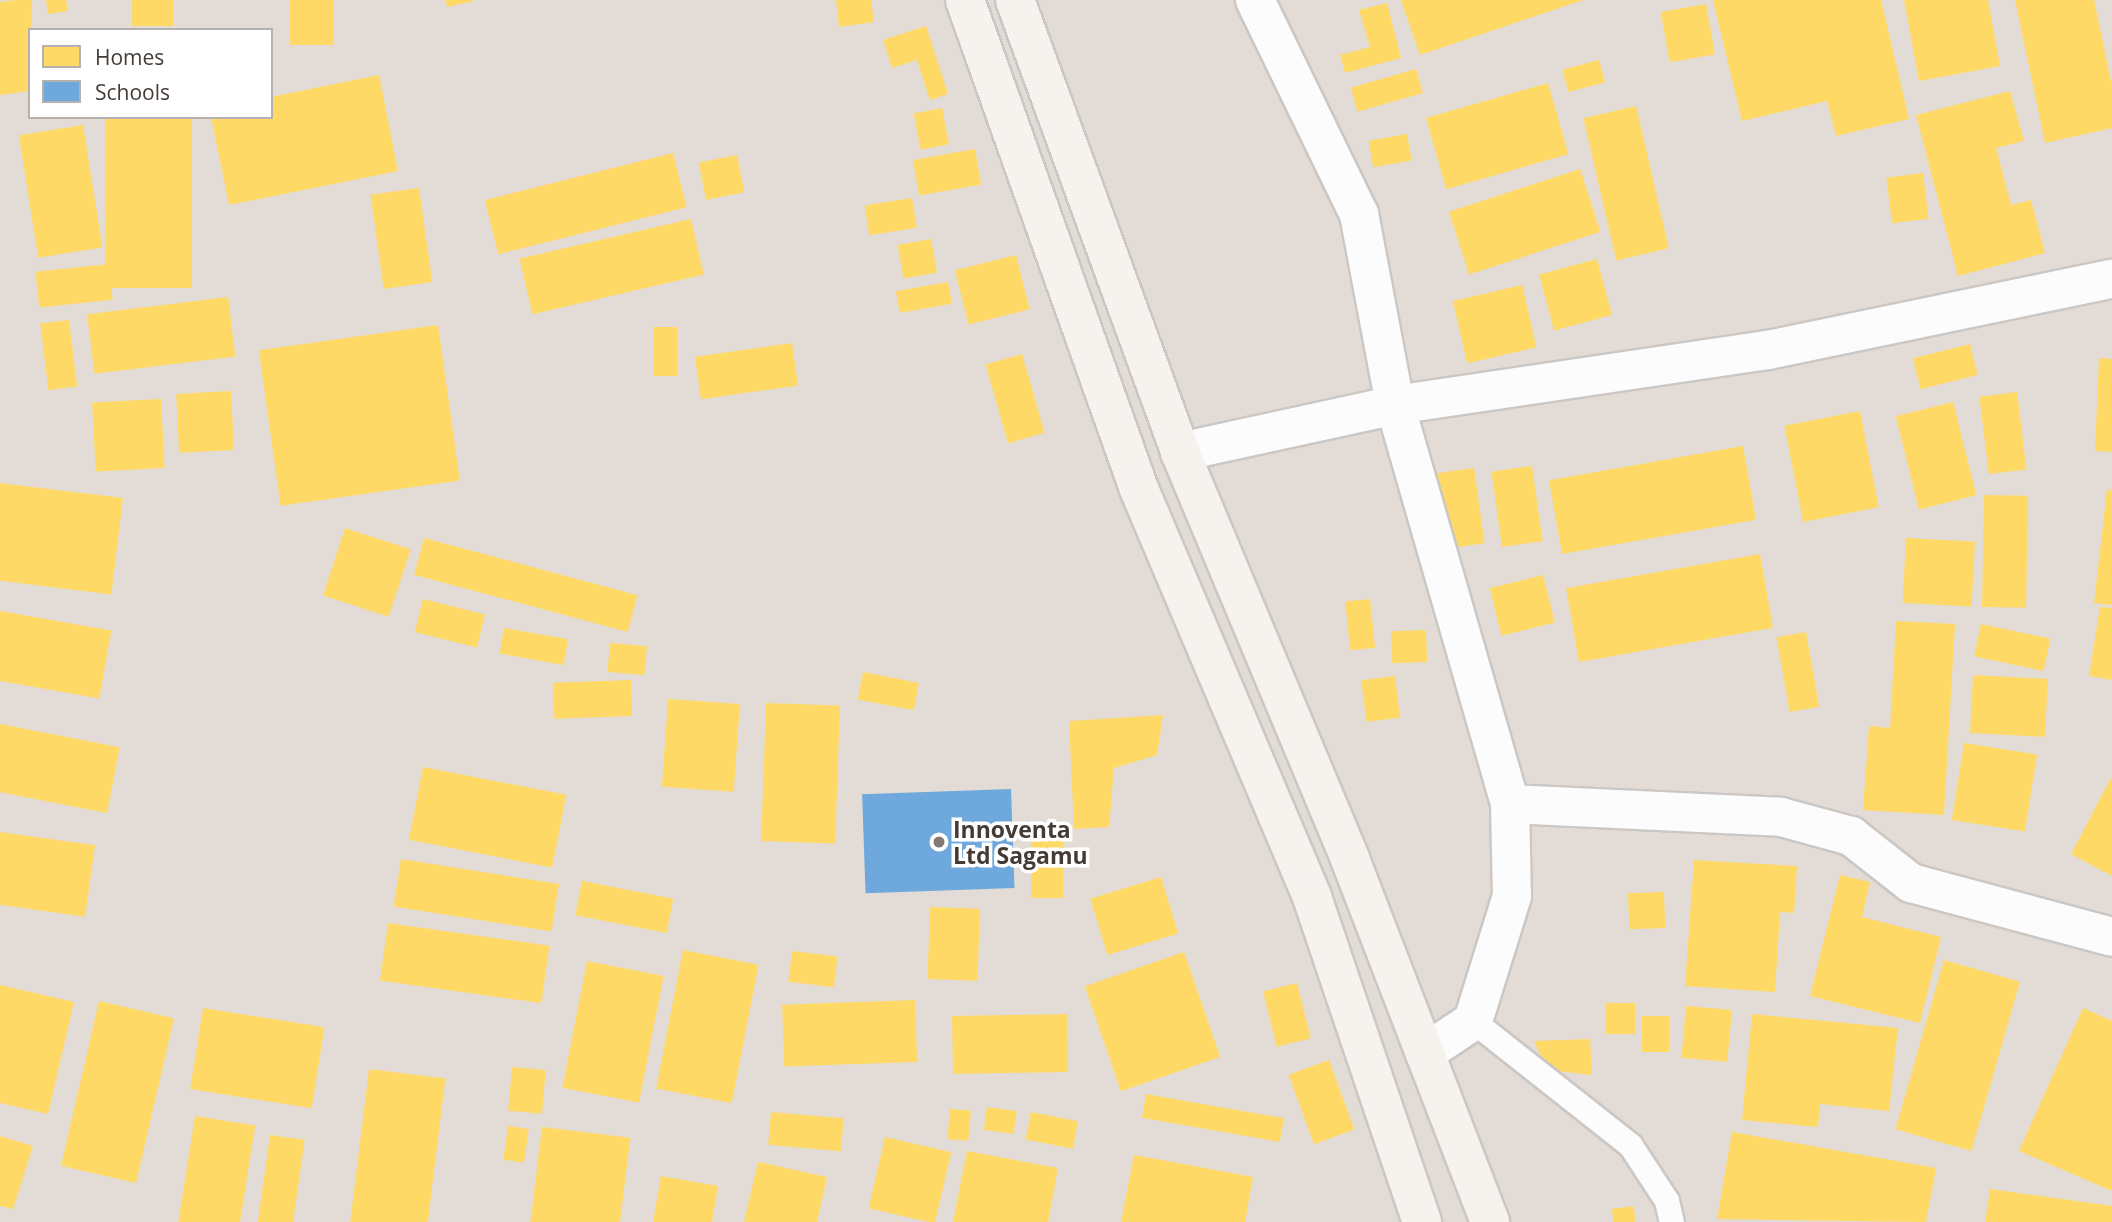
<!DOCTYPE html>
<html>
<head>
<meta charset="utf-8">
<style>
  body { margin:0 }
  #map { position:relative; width:2112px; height:1222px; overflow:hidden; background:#efebe8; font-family:"Open Sans",sans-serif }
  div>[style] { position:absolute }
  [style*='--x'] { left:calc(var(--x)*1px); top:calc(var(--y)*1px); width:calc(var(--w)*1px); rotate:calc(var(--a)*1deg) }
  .residential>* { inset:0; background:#e3dcd6 }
  .homes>* { inset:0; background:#ffd966; transform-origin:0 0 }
  .schools>* { inset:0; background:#6fa8dc; transform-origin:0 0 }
  .roads { filter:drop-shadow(2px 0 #cbc7c4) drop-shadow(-2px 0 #cbc7c4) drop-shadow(0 2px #cbc7c4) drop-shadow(0 -2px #cbc7c4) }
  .service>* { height:24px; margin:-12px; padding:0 12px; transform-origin:12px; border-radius:12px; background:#fdfcfc }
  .minor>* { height:38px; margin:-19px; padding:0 19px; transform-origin:19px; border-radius:19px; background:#fdfcfc }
  .secondary>* { height:38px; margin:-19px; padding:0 19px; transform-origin:19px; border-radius:19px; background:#f6f2ee }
  .dots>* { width:19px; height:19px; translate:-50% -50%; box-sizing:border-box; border:4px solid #fff; border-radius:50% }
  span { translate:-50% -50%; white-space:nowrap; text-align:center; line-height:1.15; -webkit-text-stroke:7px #fff; paint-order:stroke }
  .poi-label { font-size:23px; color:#443b35; font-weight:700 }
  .left { translate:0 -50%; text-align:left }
  .legend { position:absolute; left:28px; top:28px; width:245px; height:91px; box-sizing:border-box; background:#fff; border:2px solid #b4b1ae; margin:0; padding:9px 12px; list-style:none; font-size:21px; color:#443b35 }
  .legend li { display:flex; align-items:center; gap:14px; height:35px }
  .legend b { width:35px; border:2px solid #b4b1ae }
</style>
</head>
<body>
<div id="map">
  <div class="residential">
    <div style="clip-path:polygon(evenodd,0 0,2112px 0,2112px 1222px,0 1222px,0 0,30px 30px,271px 30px,271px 117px,30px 117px,30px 30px)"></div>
  </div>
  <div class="homes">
    <div style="clip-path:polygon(18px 0,32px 0,30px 91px,0 95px,0 2px)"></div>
    <div style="clip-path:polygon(46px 0,66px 0,68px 11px,48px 14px)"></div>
    <div style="left:132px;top:0;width:41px;height:26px"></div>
    <div style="left:290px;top:0;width:44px;height:45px"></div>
    <div style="clip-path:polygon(445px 0,473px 0,474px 1px,447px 7px)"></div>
    <div style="clip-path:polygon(836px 0,871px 0,874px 22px,839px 27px)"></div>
    <div style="clip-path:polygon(1401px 0,1583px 0,1420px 55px)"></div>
    <div style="clip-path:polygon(1713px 0,1881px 0,1909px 119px,1836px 136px,1827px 101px,1742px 121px)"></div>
    <div style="clip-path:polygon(1904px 0,1988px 0,2000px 66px,1919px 81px)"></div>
    <div style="clip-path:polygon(2015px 0,2094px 0,2112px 86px,2112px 128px,2045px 143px)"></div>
    <div style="clip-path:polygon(1387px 3px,1401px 58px,1345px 73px,1340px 55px,1370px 47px,1359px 10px)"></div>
    <div style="left:1706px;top:4px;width:51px;height:46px;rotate:80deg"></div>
    <div style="clip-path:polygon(926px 26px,948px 94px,930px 100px,917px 60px,892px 68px,883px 40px)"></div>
    <div style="left:1599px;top:60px;width:23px;height:38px;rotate:75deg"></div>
    <div style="left:1416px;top:69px;width:25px;height:68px;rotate:74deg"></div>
    <div style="clip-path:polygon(379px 75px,398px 171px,229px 205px,211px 117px,271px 117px,271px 97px)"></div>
    <div style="left:1548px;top:83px;width:74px;height:127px;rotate:74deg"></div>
    <div style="clip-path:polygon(2010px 91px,2024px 141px,1996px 148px,2011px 205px,2031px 200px,2045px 253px,1958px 276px,1916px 115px)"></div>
    <div style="left:1636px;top:106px;width:146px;height:54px;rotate:77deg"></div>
    <div style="left:942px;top:108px;width:37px;height:29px;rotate:79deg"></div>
    <div style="left:105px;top:117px;width:87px;height:171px"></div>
    <div style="left:83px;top:125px;width:124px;height:65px;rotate:81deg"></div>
    <div style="left:1407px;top:134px;width:27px;height:39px;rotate:80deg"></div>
    <div style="left:975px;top:149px;width:36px;height:63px;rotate:80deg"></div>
    <div style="left:673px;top:153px;width:56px;height:194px;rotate:76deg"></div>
    <div style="left:737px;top:155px;width:38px;height:39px;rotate:79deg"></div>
    <div style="left:1580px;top:169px;width:66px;height:138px;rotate:72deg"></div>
    <div style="left:1923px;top:173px;width:46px;height:37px;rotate:83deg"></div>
    <div style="left:419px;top:188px;width:95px;height:49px;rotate:82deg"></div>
    <div style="left:912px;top:198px;width:30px;height:48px;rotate:81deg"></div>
    <div style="left:691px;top:219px;width:57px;height:176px;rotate:77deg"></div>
    <div style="left:931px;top:239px;width:34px;height:34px;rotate:80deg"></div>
    <div style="left:1016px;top:255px;width:56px;height:63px;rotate:76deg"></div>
    <div style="left:1597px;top:259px;width:58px;height:60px;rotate:75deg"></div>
    <div style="left:109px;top:264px;width:36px;height:74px;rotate:84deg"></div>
    <div style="left:948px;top:282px;width:22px;height:53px;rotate:80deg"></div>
    <div style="left:1522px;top:285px;width:64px;height:71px;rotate:77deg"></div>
    <div style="left:228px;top:297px;width:60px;height:142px;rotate:83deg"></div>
    <div style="left:69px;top:320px;width:67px;height:29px;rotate:83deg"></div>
    <div style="left:438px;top:325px;width:157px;height:181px;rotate:82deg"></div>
    <div style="left:654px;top:327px;width:23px;height:49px"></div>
    <div style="left:792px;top:343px;width:43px;height:98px;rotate:82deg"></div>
    <div style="left:1970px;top:344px;width:32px;height:59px;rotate:76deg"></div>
    <div style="left:1022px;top:354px;width:82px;height:38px;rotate:74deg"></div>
    <div style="clip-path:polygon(2099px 358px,2112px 359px,2112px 452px,2095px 451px)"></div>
    <div style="left:231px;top:391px;width:59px;height:55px;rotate:87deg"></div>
    <div style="left:2017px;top:392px;width:78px;height:38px;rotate:83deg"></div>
    <div style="left:161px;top:399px;width:69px;height:69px;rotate:87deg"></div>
    <div style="left:1953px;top:402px;width:96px;height:59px;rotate:76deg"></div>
    <div style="left:1860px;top:411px;width:98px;height:77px;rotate:79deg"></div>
    <div style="left:1743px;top:446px;width:75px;height:197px;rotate:80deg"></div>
    <div style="left:1532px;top:466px;width:76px;height:41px;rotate:82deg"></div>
    <div style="left:1474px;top:468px;width:76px;height:38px;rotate:82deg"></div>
    <div style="left:0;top:483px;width:124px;height:97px;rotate:7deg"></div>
    <div style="clip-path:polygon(2107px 489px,2112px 490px,2112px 605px,2094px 603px)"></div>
    <div style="left:1984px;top:495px;width:44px;height:112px;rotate:1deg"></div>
    <div style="left:345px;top:528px;width:69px;height:71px;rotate:18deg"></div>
    <div style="left:424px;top:538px;width:221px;height:38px;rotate:15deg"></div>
    <div style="left:1906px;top:538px;width:69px;height:65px;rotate:3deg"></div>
    <div style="left:1760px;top:554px;width:75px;height:197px;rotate:80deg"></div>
    <div style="left:1543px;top:575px;width:49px;height:55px;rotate:76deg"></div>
    <div style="left:423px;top:599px;width:64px;height:34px;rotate:14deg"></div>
    <div style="left:1370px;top:599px;width:49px;height:25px;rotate:84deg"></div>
    <div style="clip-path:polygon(2100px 607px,2112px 608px,2112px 680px,2089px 676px)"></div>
    <div style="left:0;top:611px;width:113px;height:69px;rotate:10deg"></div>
    <div style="clip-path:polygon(1896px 621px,1955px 624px,1944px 815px,1863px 810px,1869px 726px,1890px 728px)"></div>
    <div style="left:1981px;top:624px;width:71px;height:33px;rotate:12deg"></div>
    <div style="left:504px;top:628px;width:65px;height:26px;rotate:10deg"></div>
    <div style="left:1426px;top:630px;width:32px;height:35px;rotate:88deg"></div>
    <div style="left:1806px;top:632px;width:76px;height:30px;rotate:80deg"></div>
    <div style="left:610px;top:643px;width:37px;height:29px;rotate:5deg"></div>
    <div style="left:863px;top:672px;width:57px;height:28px;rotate:11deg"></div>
    <div style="left:1973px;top:675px;width:75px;height:58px;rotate:3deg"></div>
    <div style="left:1395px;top:676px;width:42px;height:34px;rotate:83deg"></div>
    <div style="left:631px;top:680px;width:36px;height:78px;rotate:88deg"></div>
    <div style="left:668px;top:699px;width:72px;height:88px;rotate:4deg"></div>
    <div style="left:766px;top:703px;width:74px;height:138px;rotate:2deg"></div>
    <div style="clip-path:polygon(1163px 715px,1157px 755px,1114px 768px,1109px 827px,1074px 829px,1069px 721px)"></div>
    <div style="left:0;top:724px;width:122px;height:67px;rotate:11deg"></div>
    <div style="left:1964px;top:743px;width:74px;height:78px;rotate:9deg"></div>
    <div style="left:423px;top:767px;width:146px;height:74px;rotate:11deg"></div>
    <div style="clip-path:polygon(2112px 776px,2112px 876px,2071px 854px)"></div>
    <div style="left:0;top:832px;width:96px;height:72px;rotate:8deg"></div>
    <div style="left:1031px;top:841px;width:32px;height:57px"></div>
    <div style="left:401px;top:859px;width:160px;height:48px;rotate:9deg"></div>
    <div style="clip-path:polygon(1694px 860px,1797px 866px,1794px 913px,1780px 912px,1775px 992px,1685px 986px)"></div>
    <div style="clip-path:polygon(1840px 875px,1870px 882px,1862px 917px,1941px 937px,1920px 1023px,1810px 996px)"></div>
    <div style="left:1161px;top:877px;width:59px;height:74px;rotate:73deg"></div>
    <div style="left:582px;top:881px;width:93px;height:35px;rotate:11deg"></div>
    <div style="left:1664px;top:892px;width:36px;height:36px;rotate:88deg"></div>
    <div style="left:930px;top:907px;width:50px;height:72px;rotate:2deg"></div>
    <div style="left:388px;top:923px;width:163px;height:58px;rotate:8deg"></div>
    <div style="left:683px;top:950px;width:77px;height:141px;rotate:11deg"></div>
    <div style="left:792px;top:951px;width:46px;height:31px;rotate:7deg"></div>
    <div style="left:1184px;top:952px;width:111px;height:105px;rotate:71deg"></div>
    <div style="left:1944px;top:960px;width:79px;height:176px;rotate:16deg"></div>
    <div style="left:587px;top:961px;width:78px;height:129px;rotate:11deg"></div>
    <div style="left:1297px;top:983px;width:57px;height:35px;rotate:76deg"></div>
    <div style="clip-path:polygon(0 985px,74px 1002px,48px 1114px,0 1103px)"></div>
    <div style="left:915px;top:1000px;width:62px;height:133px;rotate:88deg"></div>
    <div style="left:99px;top:1001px;width:77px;height:169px;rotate:13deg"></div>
    <div style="left:1606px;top:1003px;width:29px;height:31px"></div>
    <div style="left:1686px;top:1006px;width:46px;height:52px;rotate:5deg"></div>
    <div style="left:203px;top:1008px;width:123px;height:82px;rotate:9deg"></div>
    <div style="clip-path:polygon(2083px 1008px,2112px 1021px,2112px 1191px,2019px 1151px)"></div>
    <div style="left:1067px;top:1014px;width:58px;height:115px;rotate:89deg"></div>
    <div style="clip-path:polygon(1752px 1014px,1898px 1028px,1889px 1111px,1820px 1104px,1818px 1127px,1742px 1120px)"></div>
    <div style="left:1642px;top:1016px;width:27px;height:36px"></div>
    <div style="clip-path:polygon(1590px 1039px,1592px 1075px,1547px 1070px,1534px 1041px)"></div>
    <div style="left:1329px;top:1060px;width:74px;height:43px;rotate:70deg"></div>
    <div style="left:512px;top:1067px;width:34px;height:44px;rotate:5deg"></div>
    <div style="left:369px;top:1069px;width:77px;height:154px;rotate:7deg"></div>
    <div style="left:1146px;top:1094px;width:140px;height:24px;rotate:10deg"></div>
    <div style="left:987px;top:1107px;width:30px;height:23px;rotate:8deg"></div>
    <div style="left:950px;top:1109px;width:21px;height:30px;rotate:5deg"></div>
    <div style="left:771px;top:1112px;width:73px;height:33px;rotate:5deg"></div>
    <div style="left:1031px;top:1112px;width:48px;height:28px;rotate:11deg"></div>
    <div style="left:195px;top:1116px;width:61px;height:107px;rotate:9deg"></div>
    <div style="left:508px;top:1126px;width:21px;height:34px;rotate:8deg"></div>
    <div style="left:542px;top:1127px;width:89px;height:96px;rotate:7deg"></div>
    <div style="clip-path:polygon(1732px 1132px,1936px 1168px,1926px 1222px,1717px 1219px)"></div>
    <div style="left:270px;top:1135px;width:35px;height:88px;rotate:8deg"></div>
    <div style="clip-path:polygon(0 1136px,33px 1146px,13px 1209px,0 1206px)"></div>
    <div style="left:885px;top:1137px;width:68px;height:73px;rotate:13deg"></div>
    <div style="clip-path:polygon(967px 1151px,1058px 1168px,1048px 1222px,953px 1222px)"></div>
    <div style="clip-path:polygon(1134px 1155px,1253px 1177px,1245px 1222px,1121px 1222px)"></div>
    <div style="clip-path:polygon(758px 1162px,827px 1177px,817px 1222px,744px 1222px)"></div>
    <div style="clip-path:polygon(661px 1176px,718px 1186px,712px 1222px,653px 1222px)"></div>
    <div style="clip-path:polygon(1990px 1189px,2112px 1206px,2112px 1222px,1985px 1222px)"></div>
    <div style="clip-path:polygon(1634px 1206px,1635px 1222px,1613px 1222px,1612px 1209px)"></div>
  </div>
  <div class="schools">
    <div style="left:1011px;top:789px;width:99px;height:149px;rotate:88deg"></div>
  </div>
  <div class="roads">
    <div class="service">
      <div style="--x:1473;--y:1021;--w:201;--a:38.3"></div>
      <div style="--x:1631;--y:1146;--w:66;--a:56.8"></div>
      <div style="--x:1667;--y:1201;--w:22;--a:77"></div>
    </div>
    <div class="minor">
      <div style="--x:1255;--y:0;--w:238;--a:64.1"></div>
      <div style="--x:1359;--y:214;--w:194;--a:79.3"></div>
      <div style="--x:1395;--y:405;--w:415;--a:73.9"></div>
      <div style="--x:1510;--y:804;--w:92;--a:88.8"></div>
      <div style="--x:1512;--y:896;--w:131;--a:107.3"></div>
      <div style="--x:1473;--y:1021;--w:58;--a:146.3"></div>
      <div style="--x:1180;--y:452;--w:220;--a:-12.3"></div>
      <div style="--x:1395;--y:405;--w:377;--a:-8.4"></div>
      <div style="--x:1768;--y:350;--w:351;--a:-11.7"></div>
      <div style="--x:1510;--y:804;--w:271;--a:2.7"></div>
      <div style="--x:1781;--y:817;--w:73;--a:15.2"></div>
      <div style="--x:1851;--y:836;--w:76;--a:38.1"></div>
      <div style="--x:1911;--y:883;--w:208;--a:15"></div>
    </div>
    <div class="secondary">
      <div style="--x:965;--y:0;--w:519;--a:70.41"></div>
      <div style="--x:1139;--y:489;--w:443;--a:67"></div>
      <div style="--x:1312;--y:897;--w:343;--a:71.3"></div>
      <div style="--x:1015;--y:0;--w:481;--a:69.9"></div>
      <div style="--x:1180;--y:452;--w:441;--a:67.3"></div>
      <div style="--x:1350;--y:859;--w:389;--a:68.9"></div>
    </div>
  </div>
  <div class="dots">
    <div style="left:939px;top:842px;background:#807974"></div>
  </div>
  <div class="poi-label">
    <span class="left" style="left:953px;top:842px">Innoventa<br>Ltd Sagamu</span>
  </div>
  <ul class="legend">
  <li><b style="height:19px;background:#ffd966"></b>Homes</li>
  <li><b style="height:19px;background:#6fa8dc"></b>Schools</li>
  </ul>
</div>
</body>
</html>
